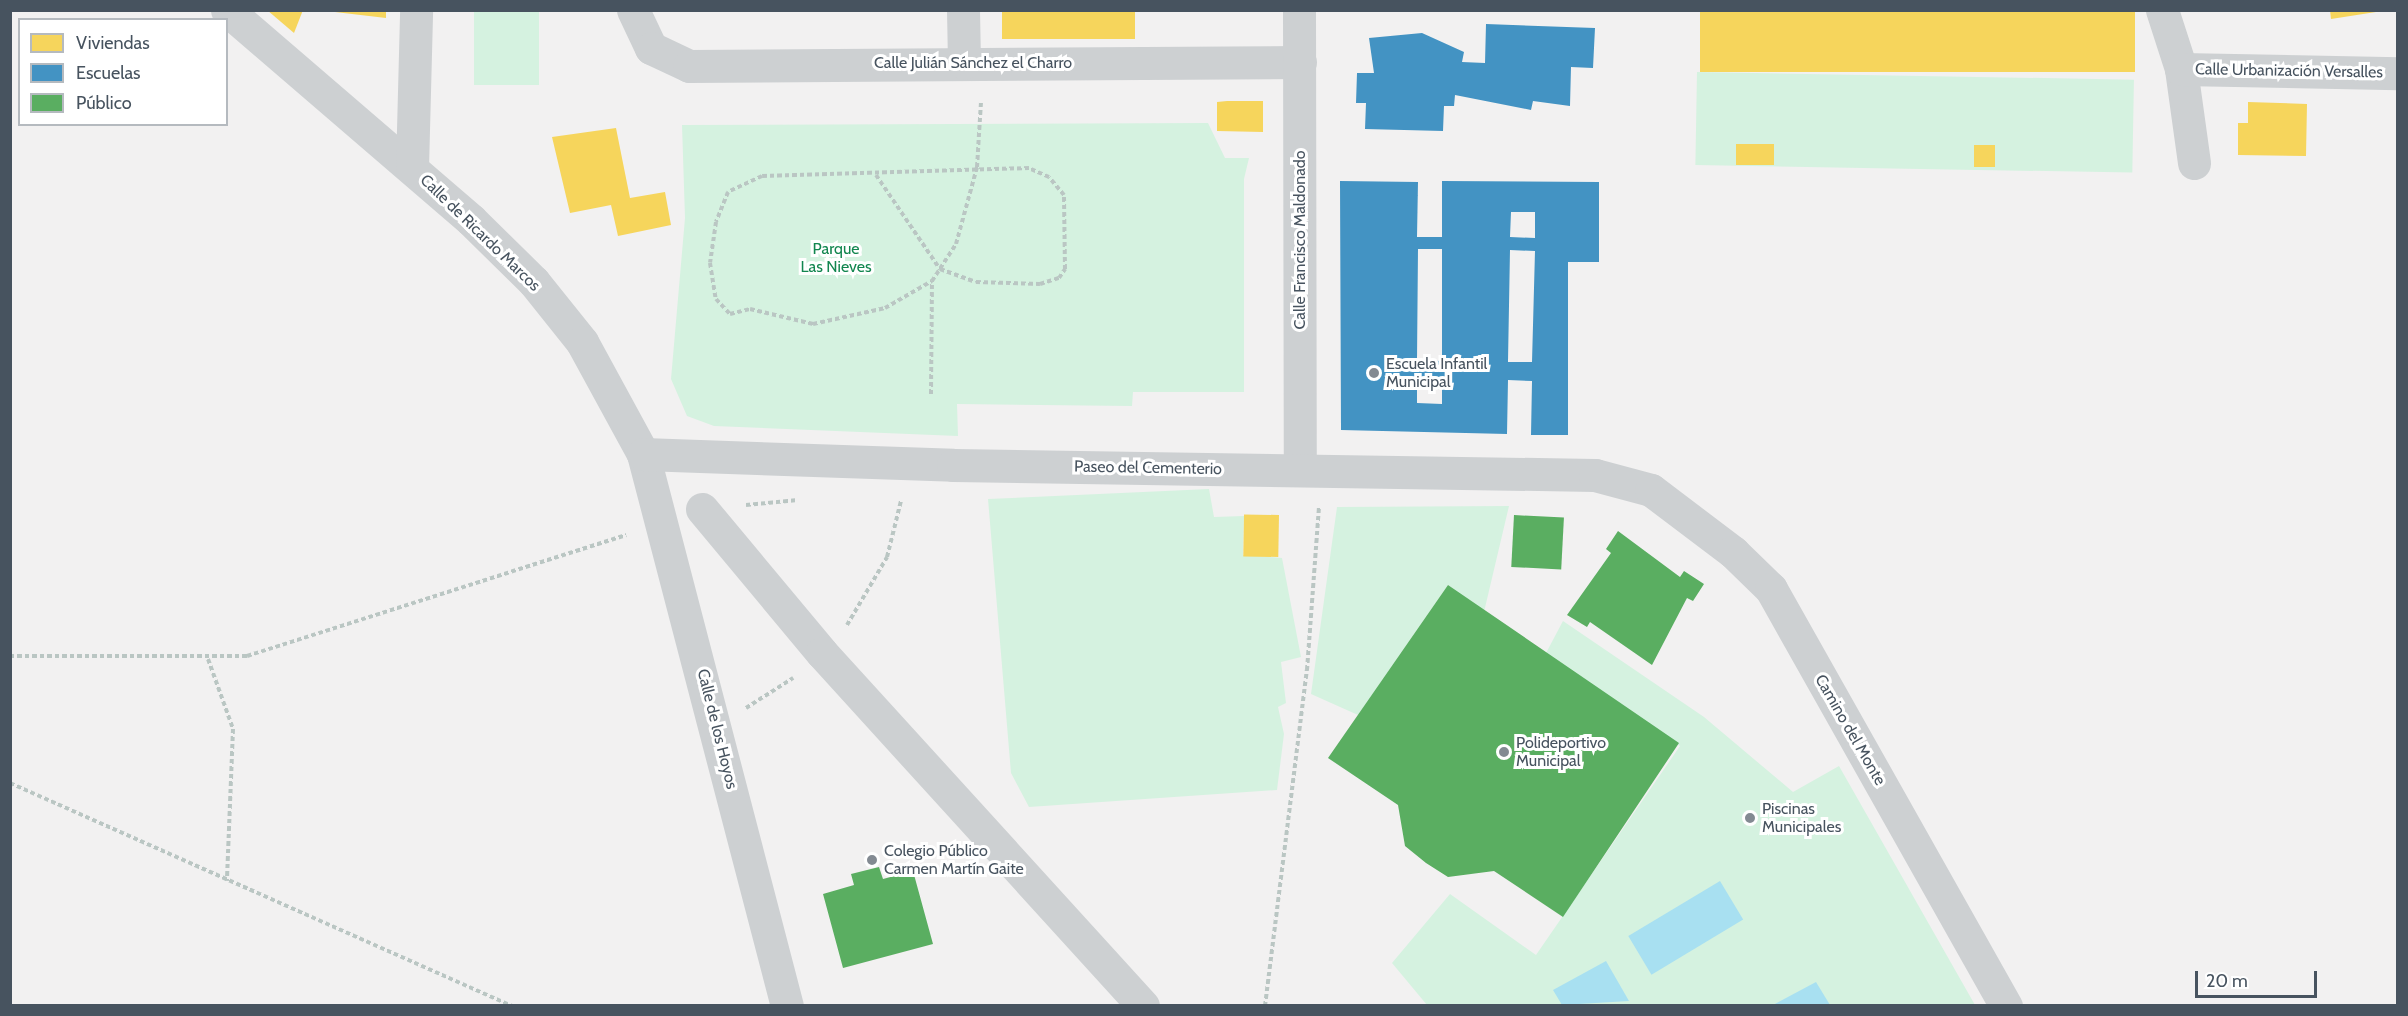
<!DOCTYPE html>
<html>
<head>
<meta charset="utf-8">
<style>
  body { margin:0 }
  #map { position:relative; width:2408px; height:1016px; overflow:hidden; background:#f2f1f1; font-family:Cabin,sans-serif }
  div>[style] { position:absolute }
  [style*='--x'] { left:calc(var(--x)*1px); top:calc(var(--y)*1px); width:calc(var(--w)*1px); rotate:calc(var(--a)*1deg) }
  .green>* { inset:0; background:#d5f2e0; transform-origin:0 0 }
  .water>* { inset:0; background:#a8e0f1; transform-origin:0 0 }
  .homes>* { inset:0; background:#f6d55c; transform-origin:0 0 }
  .schools>* { inset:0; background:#4393c3 }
  .public>* { inset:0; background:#5aae61; transform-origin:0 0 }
  .path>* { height:4px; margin-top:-2px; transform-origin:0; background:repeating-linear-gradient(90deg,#bac6c3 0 4.5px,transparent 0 7.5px) }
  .street>* { height:33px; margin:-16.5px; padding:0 16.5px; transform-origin:16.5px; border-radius:16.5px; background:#cdd0d2 }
  .dots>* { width:16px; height:16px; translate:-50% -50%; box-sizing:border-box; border:3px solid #fff; border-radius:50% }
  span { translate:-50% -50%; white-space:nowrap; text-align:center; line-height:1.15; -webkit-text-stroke:6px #fff; paint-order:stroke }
  .street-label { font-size:16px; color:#47535f }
  .park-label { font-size:16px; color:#12864f }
  .poi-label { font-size:16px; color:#47535f }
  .left { translate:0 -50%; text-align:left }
  .frame { position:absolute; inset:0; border:12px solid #47535f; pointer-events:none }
  .legend { position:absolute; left:18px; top:18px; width:210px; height:108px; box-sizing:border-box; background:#fff; border:2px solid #b5babf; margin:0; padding:8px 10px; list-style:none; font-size:18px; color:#47535f }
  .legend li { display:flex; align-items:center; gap:12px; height:30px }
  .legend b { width:30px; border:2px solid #b5babf }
  .scale { position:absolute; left:2195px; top:971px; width:122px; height:27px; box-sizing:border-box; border:3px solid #47535f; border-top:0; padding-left:8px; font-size:18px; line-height:21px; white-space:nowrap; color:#47535f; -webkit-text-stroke:4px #fff; paint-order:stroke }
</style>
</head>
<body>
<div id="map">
  <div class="green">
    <div style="left:474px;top:11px;width:65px;height:74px"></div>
    <div style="left:1697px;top:72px;width:437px;height:93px;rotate:1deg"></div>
    <div style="clip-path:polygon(1208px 123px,1225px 158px,1249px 158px,1244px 179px,1244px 392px,1133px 392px,1132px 406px,957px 404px,958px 436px,714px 426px,687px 416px,671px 379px,685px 218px,682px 125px)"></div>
    <div style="clip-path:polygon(1209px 489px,1214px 517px,1244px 516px,1243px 555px,1282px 558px,1301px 657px,1281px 662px,1286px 703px,1278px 707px,1284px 734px,1277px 790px,1029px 807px,1011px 773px,988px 499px)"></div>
    <div style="clip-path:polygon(1509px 506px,1484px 612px,1448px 585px,1358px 715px,1311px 694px,1337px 507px)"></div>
    <div style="clip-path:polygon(1563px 621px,1704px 717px,1793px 792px,1839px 766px,1975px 1005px,1427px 1005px,1392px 963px,1450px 894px,1536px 955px,1680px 746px,1546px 653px)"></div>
  </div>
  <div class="water">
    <div style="left:1720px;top:881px;width:45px;height:107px;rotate:59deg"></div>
    <div style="clip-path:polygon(1606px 961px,1629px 1001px,1562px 1005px,1553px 990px)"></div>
    <div style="clip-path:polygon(1816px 982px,1830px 1005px,1773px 1005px)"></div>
  </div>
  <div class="homes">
    <div style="clip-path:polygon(267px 10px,303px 10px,294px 33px)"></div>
    <div style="clip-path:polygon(335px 10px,386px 10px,386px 18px,335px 12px)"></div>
    <div style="left:1002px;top:10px;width:133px;height:29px"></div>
    <div style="left:1700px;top:10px;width:435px;height:62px"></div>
    <div style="clip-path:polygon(2330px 10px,2376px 10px,2376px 12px,2331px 19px)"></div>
    <div style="clip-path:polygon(1227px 101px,1263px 101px,1263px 132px,1217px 131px,1217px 102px)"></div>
    <div style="clip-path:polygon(2248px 102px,2307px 104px,2306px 156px,2238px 155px,2238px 123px,2248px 123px)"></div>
    <div style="clip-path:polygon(616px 128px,630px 198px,665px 192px,671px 225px,618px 236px,611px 205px,570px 213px,552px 137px)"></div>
    <div style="left:1736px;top:144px;width:38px;height:21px"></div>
    <div style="left:1974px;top:145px;width:21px;height:22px"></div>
    <div style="left:1279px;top:515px;width:42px;height:35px;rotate:91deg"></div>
  </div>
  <div class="schools">
    <div style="clip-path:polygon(1486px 24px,1595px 28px,1593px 68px,1571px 67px,1570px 106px,1533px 101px,1531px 110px,1455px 95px,1454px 106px,1444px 106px,1443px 131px,1365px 129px,1366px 103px,1356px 103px,1357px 73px,1374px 73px,1369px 38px,1422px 33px,1464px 52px,1462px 62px,1485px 63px)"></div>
    <div style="clip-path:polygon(evenodd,1340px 181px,1418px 182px,1417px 237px,1442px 237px,1442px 181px,1599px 182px,1599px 262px,1568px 262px,1568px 435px,1531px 435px,1532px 381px,1508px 380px,1507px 434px,1341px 430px,1340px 181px,1511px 212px,1535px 212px,1535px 238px,1510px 237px,1511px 212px,1340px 181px,1418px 249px,1442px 249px,1442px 361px,1417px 360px,1418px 249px,1340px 181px,1510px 250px,1535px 251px,1532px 362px,1508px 362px,1510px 250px,1340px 181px,1417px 379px,1442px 379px,1442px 404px,1417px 403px,1417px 379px)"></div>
  </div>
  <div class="public">
    <div style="left:1514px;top:515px;width:50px;height:52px;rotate:3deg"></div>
    <div style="clip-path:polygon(1618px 531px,1680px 577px,1684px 571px,1704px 584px,1693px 601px,1687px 598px,1652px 665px,1590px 622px,1587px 627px,1567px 615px,1611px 553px,1606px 549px)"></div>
    <div style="clip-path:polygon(1448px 585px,1679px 743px,1563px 917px,1494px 871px,1448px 877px,1426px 863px,1405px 846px,1398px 805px,1328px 758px)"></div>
    <div style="clip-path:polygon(879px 867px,883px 879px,913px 871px,933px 944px,843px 968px,823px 894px,854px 885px,851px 874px)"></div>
  </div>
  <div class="path">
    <div style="--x:876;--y:175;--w:114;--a:55.8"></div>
    <div style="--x:940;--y:269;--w:38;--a:20"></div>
    <div style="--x:976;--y:282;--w:64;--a:1.8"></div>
    <div style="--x:1040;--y:284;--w:20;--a:-18"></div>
    <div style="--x:1059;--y:278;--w:11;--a:-56"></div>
    <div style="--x:1065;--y:269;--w:74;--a:-90.8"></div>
    <div style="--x:1064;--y:195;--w:23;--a:-130"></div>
    <div style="--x:1049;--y:177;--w:22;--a:-156"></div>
    <div style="--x:1029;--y:168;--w:267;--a:178.3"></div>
    <div style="--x:762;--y:176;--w:38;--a:155"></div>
    <div style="--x:728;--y:192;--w:32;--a:112"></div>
    <div style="--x:716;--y:222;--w:41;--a:98.3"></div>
    <div style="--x:710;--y:263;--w:36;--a:81"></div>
    <div style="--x:716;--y:299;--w:21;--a:47"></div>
    <div style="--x:730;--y:314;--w:21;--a:-14"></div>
    <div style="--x:750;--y:309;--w:65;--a:13.4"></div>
    <div style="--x:813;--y:324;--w:74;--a:-12.5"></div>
    <div style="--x:885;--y:308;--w:54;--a:-29.9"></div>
    <div style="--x:931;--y:394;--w:113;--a:-89.5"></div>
    <div style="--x:932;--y:281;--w:44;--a:-57"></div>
    <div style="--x:956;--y:244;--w:80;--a:-74.7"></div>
    <div style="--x:977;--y:167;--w:65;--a:-86.5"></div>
    <div style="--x:746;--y:505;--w:52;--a:-5.5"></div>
    <div style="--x:847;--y:625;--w:79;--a:-59.5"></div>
    <div style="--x:887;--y:557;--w:58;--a:-76"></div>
    <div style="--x:10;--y:656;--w:237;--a:0"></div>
    <div style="--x:247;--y:656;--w:398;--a:-17.7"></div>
    <div style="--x:208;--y:659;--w:74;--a:70.3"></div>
    <div style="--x:233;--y:729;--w:152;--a:92.3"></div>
    <div style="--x:746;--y:708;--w:56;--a:-32.6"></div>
    <div style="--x:10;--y:783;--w:549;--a:23.95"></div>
    <div style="--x:1265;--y:1006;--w:339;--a:-82.9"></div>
    <div style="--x:1307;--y:670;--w:163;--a:-85.8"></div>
  </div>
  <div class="street">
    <div style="--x:227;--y:10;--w:322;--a:40.7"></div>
    <div style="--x:471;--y:220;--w:88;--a:44.5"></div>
    <div style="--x:534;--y:282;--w:77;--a:51.3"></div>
    <div style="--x:582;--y:342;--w:128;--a:61.4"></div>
    <div style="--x:643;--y:454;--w:570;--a:75.38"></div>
    <div style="--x:633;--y:10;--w:42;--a:64.7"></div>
    <div style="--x:651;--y:48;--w:42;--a:25.3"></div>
    <div style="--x:689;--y:66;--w:611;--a:-0.38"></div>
    <div style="--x:963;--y:10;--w:53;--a:88.9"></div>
    <div style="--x:1299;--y:10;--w:459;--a:89.9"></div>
    <div style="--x:2162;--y:10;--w:62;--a:72.1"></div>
    <div style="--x:2181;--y:69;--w:95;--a:82.1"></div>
    <div style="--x:2181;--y:69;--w:217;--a:1.1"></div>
    <div style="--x:412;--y:168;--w:158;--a:-88.5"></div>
    <div style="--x:643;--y:454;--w:310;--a:2"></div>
    <div style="--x:953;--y:465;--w:642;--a:0.89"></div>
    <div style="--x:1595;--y:475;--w:58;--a:15"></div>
    <div style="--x:1651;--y:490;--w:103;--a:37.1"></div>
    <div style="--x:1733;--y:552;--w:53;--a:44.2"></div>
    <div style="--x:1771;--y:589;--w:479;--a:60.6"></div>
    <div style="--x:702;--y:509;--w:187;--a:50.2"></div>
    <div style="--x:822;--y:653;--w:477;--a:47.7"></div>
  </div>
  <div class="dots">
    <div style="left:1374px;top:373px;background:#838a92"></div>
    <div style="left:1504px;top:752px;background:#838a92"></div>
    <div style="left:1750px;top:818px;background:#838a92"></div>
    <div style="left:872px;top:860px;background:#838a92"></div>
  </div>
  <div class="street-label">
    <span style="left:973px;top:63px">Calle Julián Sánchez el Charro</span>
    <span style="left:2289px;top:71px;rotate:1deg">Calle Urbanización Versalles</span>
    <span style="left:480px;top:233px;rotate:44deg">Calle de Ricardo Marcos</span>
    <span style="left:1300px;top:240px;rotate:-90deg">Calle Francisco Maldonado</span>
    <span style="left:1148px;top:468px;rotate:1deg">Paseo del Cementerio</span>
    <span style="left:717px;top:729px;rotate:76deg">Calle de los Hoyos</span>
    <span style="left:1850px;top:730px;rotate:60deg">Camino del Monte</span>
  </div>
  <div class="park-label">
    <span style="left:836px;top:258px">Parque<br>Las Nieves</span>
  </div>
  <div class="poi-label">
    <span class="left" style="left:1386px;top:373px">Escuela Infantil<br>Municipal</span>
    <span class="left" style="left:1516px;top:752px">Polideportivo<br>Municipal</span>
    <span class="left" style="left:1762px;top:818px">Piscinas<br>Municipales</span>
    <span class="left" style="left:884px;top:860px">Colegio Público<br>Carmen Martín Gaite</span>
  </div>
  <div class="frame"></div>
  <ul class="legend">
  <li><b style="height:16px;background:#f6d55c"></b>Viviendas</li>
  <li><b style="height:16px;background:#4393c3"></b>Escuelas</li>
  <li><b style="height:16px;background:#5aae61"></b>Público</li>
  </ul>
  <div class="scale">20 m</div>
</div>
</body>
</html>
